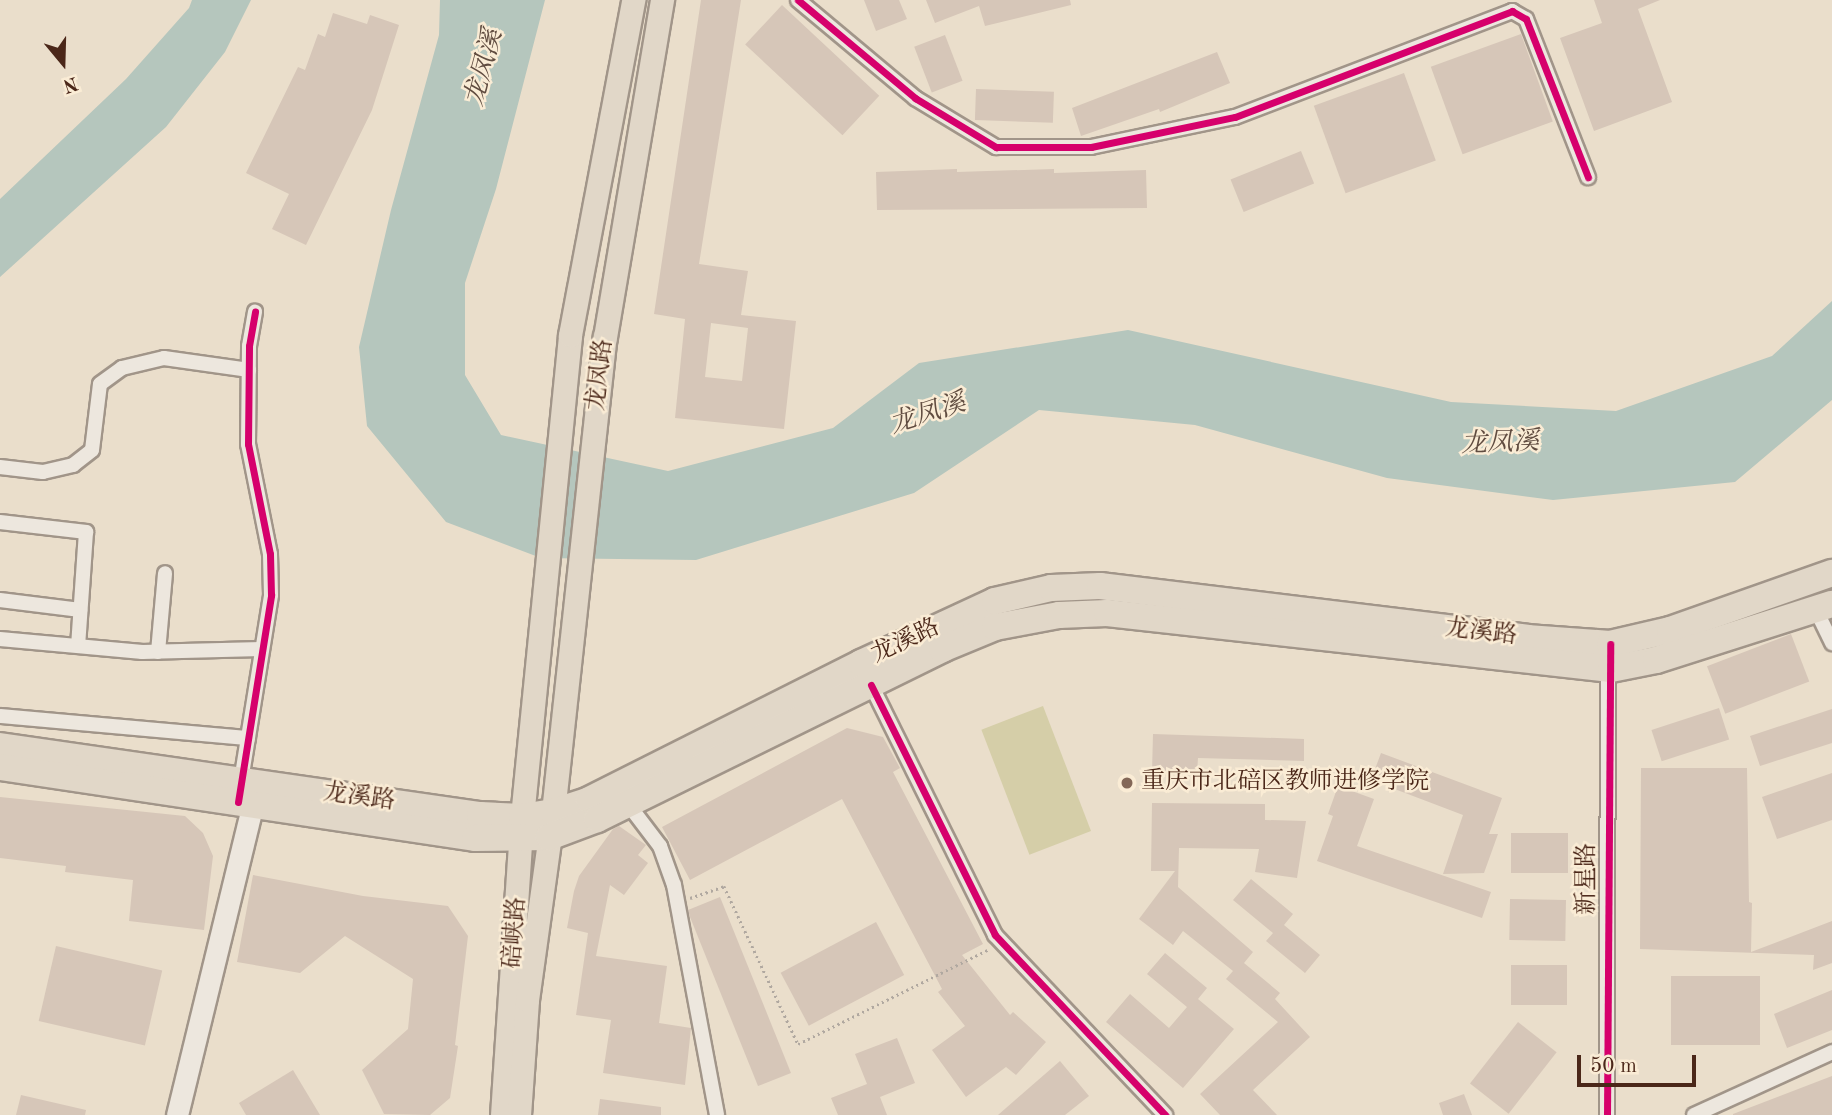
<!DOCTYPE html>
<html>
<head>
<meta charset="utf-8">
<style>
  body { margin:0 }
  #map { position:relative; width:1832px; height:1115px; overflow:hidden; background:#eadecb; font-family:"Old Standard TT","Noto Serif SC",serif }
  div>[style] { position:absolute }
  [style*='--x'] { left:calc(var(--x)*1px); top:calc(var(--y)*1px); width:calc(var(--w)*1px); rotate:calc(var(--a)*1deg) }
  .green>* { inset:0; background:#d5cea8; transform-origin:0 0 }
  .water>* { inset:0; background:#b5c6bd }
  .building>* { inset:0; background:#d6c6b8; transform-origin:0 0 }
  .path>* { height:2.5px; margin-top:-1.25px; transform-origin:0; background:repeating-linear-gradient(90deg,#b0a8a0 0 2px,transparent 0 5.5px) }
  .roads { filter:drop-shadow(2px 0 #a19589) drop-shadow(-2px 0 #a19589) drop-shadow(0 2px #a19589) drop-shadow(0 -2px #a19589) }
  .street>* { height:14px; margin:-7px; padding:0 7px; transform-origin:7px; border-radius:7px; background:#ede7de }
  .secondary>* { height:21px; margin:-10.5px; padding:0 10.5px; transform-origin:10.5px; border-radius:10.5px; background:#ede7de }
  .primary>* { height:23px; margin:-11.5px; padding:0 11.5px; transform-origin:11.5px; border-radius:11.5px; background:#e1d7c8 }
  .highway>* { height:26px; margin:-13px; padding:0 13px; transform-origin:13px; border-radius:13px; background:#e1d7c8 }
  .cycleway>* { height:7px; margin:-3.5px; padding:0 3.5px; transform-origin:3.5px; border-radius:3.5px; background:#d6006c }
  .dots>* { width:19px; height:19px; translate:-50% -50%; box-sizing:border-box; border:4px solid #faecd5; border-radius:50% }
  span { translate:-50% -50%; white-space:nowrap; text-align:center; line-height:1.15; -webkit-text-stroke:5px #faecd5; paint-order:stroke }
  .street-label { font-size:24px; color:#4b2719 }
  .poi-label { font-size:24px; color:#4b2719 }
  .left { translate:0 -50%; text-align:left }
  .water-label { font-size:26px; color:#604c40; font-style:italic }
  .north { position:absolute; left:28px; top:28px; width:70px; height:70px; -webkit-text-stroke:5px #faecd5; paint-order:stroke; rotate:161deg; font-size:19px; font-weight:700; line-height:28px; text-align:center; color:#4b2719 }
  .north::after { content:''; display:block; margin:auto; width:24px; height:32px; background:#4b2719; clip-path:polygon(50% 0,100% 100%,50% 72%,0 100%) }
  .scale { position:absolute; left:1577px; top:1055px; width:119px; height:32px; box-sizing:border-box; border:4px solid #4b2719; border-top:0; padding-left:9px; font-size:21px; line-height:24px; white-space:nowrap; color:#4b2719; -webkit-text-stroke:5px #faecd5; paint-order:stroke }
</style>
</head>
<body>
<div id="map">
  <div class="green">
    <div style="left:1043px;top:706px;width:134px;height:66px;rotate:69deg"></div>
  </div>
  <div class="water">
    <div style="clip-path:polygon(192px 0,251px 0,225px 52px,166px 127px,0 277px,0 199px,126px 79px,189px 8px)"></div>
    <div style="clip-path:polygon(440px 0,545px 0,496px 189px,465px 283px,465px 375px,501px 435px,668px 471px,833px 428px,919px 363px,1128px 330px,1451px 402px,1616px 411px,1772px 356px,1832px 301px,1832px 400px,1735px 482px,1553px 500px,1387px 478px,1195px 425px,1039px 410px,914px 493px,696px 560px,541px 558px,446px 522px,367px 426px,359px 347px,391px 210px,439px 35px)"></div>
  </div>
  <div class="building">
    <div style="clip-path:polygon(evenodd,701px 0,741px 0,699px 264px,748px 271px,741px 315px,796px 321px,784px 429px,675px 418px,685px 319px,654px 314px,701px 0,711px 323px,748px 328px,742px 381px,705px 377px,711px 323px)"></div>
    <div style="clip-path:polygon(864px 0,899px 0,907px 19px,876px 31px)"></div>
    <div style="clip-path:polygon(926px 0,1070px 0,1071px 5px,985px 26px,979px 6px,935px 23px)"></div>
    <div style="clip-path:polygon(1594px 0,1660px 0,1638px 9px,1672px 102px,1594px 131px,1560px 38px,1602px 23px)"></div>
    <div style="left:782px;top:5px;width:133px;height:54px;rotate:43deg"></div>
    <div style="clip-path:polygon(333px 13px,367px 24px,370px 15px,399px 25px,372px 110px,306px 245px,272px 229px,289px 194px,246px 173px,298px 67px,305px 70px,318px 34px,325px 37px)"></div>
    <div style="left:1521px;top:34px;width:93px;height:96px;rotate:70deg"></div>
    <div style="left:945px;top:35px;width:49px;height:33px;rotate:69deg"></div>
    <div style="clip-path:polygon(1217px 52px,1230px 83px,1160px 112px,1159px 109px,1081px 136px,1072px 108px)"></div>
    <div style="left:1404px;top:73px;width:93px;height:96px;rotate:70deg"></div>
    <div style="left:976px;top:89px;width:78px;height:31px;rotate:2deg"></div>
    <div style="left:1301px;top:151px;width:35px;height:76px;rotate:68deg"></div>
    <div style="clip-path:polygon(957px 169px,957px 172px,1054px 169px,1054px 173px,1146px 170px,1147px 208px,877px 210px,876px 172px)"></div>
    <div style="left:1791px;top:634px;width:51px;height:90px;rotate:69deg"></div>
    <div style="left:1719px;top:708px;width:33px;height:71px;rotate:72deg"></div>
    <div style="clip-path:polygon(1832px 709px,1832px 743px,1760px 766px,1750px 736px)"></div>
    <div style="clip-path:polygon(847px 728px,883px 737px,900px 768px,893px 772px,983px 944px,962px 955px,1010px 1015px,1013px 1012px,1046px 1042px,1016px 1075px,1006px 1067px,966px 1097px,932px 1050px,965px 1026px,938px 992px,942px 989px,842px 799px,690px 880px,662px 827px)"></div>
    <div style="clip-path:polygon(1153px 734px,1304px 739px,1304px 761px,1198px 758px,1197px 773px,1152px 772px)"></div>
    <div style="clip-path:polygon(1381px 753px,1502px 798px,1489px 834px,1498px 834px,1484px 873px,1443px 874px,1463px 815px,1371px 780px)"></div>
    <div style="clip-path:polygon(1641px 768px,1747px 768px,1749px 902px,1752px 903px,1751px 952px,1832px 921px,1832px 963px,1813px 970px,1814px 955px,1640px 949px)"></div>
    <div style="clip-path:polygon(1832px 773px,1832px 820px,1777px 839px,1762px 797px)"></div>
    <div style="clip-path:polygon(1338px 786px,1374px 799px,1357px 846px,1491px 892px,1482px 918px,1317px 861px,1333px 816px,1328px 814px)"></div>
    <div style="clip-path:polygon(0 797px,185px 816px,203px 833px,213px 856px,204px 930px,129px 921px,133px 880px,65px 872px,66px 866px,0 858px)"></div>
    <div style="clip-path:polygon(1152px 803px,1265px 804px,1265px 820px,1306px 821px,1297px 878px,1255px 872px,1259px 849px,1179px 848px,1178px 887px,1253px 952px,1244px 963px,1280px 993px,1275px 999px,1310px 1037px,1253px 1090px,1277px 1115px,1220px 1115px,1200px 1094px,1278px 1022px,1226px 979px,1233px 971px,1183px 931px,1173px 945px,1139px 919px,1175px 871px,1151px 871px)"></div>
    <div style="clip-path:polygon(619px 826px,646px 845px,638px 855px,648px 863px,624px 895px,610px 885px,596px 956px,667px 966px,659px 1023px,691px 1028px,685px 1085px,603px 1073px,611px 1020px,576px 1015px,588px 933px,567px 928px,574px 891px,579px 876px,613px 829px)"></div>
    <div style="left:1511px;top:833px;width:57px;height:40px"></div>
    <div style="clip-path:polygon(253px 875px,363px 896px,448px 906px,468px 936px,455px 1045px,458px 1046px,450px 1098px,430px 1115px,384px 1114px,362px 1070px,408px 1029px,413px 979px,345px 936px,300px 973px,237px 962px)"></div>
    <div style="clip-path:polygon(1251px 879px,1293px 914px,1284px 925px,1320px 955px,1305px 973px,1266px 941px,1273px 933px,1233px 900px)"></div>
    <div style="clip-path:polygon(720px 897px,791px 1073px,758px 1086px,690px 917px,688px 910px)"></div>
    <div style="left:1510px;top:899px;width:56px;height:41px;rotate:1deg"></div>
    <div style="left:876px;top:922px;width:60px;height:108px;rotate:62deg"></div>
    <div style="left:56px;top:946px;width:109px;height:77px;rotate:13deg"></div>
    <div style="clip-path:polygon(1165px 953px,1207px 988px,1198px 999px,1234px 1029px,1183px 1088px,1106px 1022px,1130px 994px,1169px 1028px,1187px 1007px,1147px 974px)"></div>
    <div style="left:1511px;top:965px;width:56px;height:40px"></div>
    <div style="left:1671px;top:976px;width:89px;height:69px"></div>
    <div style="clip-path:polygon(1832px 990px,1832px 1030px,1787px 1048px,1774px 1014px)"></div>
    <div style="left:1518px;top:1022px;width:49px;height:78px;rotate:38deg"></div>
    <div style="clip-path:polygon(897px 1038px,915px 1083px,880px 1097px,887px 1115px,838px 1115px,831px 1098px,867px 1084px,855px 1054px)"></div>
    <div style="clip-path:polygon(1060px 1061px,1089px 1096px,1065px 1115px,998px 1115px)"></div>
    <div style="clip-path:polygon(293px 1070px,320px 1115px,246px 1115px,239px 1103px)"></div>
    <div style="clip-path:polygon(1832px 1076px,1832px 1115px,1733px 1115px,1733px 1114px)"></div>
    <div style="clip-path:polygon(1464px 1094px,1472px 1115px,1443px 1115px,1439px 1103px)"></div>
    <div style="clip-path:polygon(21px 1095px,86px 1110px,85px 1115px,16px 1115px)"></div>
    <div style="clip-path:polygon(600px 1099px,661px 1107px,661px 1115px,598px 1115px)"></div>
  </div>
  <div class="path">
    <div style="--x:690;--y:898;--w:36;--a:-19"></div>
    <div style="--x:724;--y:886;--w:174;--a:64.9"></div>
    <div style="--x:798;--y:1044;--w:213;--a:-26.4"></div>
  </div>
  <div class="roads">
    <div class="street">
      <div style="--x:798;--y:0;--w:153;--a:39.9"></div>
      <div style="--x:915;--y:98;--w:95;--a:31.2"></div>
      <div style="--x:996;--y:147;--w:95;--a:0"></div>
      <div style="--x:1091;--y:147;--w:147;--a:-11.8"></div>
      <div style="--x:1235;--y:117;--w:297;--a:-20.9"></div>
      <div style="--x:1512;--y:11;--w:16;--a:30"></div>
      <div style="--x:1526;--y:19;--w:170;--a:68.6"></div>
      <div style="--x:0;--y:467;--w:43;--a:6.6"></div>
      <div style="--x:43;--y:472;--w:31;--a:-13"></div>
      <div style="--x:73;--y:465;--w:24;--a:-38"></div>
      <div style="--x:92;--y:450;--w:66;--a:-83.1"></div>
      <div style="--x:100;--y:384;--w:27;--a:-36"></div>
      <div style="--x:122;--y:368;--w:43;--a:-13.4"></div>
      <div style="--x:164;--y:358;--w:86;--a:8"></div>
      <div style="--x:0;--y:522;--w:87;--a:6.6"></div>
      <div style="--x:86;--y:532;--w:114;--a:94"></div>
      <div style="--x:0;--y:600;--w:81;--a:7.1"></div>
      <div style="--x:1816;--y:610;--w:37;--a:64"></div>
      <div style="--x:0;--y:639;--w:143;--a:5.2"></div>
      <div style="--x:142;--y:652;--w:120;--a:-1.4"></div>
      <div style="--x:158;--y:652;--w:79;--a:-84.9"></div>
      <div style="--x:871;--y:685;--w:279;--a:63.6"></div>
      <div style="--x:995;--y:935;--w:248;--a:46.6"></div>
      <div style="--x:0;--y:716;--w:249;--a:5.1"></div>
      <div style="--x:240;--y:787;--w:194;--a:-80.8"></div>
      <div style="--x:271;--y:595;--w:41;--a:-91.4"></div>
      <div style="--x:270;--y:554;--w:112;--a:-101.3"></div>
      <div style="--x:248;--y:444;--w:98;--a:-89.4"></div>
      <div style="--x:249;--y:346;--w:35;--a:-80"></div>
      <div style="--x:628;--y:804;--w:53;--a:52.7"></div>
      <div style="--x:660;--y:846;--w:41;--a:70.3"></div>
      <div style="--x:674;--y:885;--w:234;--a:79.4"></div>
      <div style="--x:1607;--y:1115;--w:452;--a:-89.9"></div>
      <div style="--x:1694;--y:1115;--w:152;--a:-24.5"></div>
    </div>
    <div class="secondary">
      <div style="--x:177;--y:1115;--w:320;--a:-76.3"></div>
    </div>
    <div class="primary">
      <div style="--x:502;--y:1115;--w:299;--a:-86.2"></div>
      <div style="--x:522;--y:817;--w:484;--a:-84.3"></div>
      <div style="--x:570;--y:335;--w:341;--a:-79.3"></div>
      <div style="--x:519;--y:1115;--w:115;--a:-86"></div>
      <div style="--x:527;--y:1000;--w:190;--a:-82.1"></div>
      <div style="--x:553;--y:812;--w:478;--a:-83.8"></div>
      <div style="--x:605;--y:337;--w:342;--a:-80.4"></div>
    </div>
    <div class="highway">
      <div style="--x:0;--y:746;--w:485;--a:8.2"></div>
      <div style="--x:480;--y:815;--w:42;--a:2.7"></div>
      <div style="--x:522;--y:817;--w:31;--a:-9"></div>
      <div style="--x:553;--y:812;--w:38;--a:-18"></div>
      <div style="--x:589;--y:800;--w:305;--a:-26.7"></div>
      <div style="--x:861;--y:663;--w:148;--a:-24.8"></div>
      <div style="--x:995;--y:601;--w:57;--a:-13.1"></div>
      <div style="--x:1051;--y:588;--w:49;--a:-2.3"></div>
      <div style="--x:1100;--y:586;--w:430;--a:6.9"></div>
      <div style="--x:1527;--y:638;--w:83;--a:4.1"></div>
      <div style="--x:1610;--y:644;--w:62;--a:-13.1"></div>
      <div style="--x:1670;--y:630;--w:172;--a:-19.4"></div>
      <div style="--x:0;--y:767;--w:480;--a:8.5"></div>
      <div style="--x:475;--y:838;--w:74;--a:-0.8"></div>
      <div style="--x:549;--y:837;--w:51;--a:-20.6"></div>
      <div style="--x:597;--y:819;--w:385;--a:-26.2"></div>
      <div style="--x:942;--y:649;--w:57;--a:-22.5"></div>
      <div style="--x:995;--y:627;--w:65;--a:-10.6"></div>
      <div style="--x:1059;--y:615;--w:48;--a:-2.4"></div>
      <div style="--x:1107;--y:613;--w:507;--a:6.34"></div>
      <div style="--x:1611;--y:669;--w:46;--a:-11.3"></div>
      <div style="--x:1656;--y:660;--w:185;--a:-17.7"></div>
    </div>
  </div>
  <div class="cycleway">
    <div style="--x:798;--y:0;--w:153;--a:39.9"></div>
    <div style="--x:915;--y:98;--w:95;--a:31.2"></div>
    <div style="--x:996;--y:147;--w:95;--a:0"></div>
    <div style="--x:1091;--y:147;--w:147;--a:-11.8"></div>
    <div style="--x:1235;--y:117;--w:297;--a:-20.9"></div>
    <div style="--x:1512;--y:11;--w:16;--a:30"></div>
    <div style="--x:1526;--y:19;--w:170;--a:68.6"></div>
    <div style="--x:871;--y:685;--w:279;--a:63.6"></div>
    <div style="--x:995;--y:935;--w:248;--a:46.6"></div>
    <div style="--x:238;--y:802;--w:210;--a:-80.9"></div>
    <div style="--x:271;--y:595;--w:41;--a:-91.4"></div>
    <div style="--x:270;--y:554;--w:112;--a:-101.3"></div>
    <div style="--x:248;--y:444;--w:98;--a:-89.4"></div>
    <div style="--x:249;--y:346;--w:35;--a:-80"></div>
    <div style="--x:1607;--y:1115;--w:471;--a:-89.6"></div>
  </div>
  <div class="dots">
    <div style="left:1127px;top:783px;background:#836757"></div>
  </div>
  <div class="street-label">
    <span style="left:601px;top:375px;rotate:-83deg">龙凤路</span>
    <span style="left:1481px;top:633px;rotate:7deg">龙溪路</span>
    <span style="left:906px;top:642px;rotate:-25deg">龙溪路</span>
    <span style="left:359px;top:798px;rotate:8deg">龙溪路</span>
    <span style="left:1588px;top:879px;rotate:-90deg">新星路</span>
    <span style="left:516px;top:933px;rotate:-86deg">碚峡路</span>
  </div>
  <div class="poi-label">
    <span class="left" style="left:1141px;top:783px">重庆市北碚区教师进修学院</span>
  </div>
  <div class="water-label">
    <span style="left:485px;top:68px;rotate:-75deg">龙凤溪</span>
    <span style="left:928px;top:415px;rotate:-18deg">龙凤溪</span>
    <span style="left:1500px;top:444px;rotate:-2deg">龙凤溪</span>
  </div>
  <div class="north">N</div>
  <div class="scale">50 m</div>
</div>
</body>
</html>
